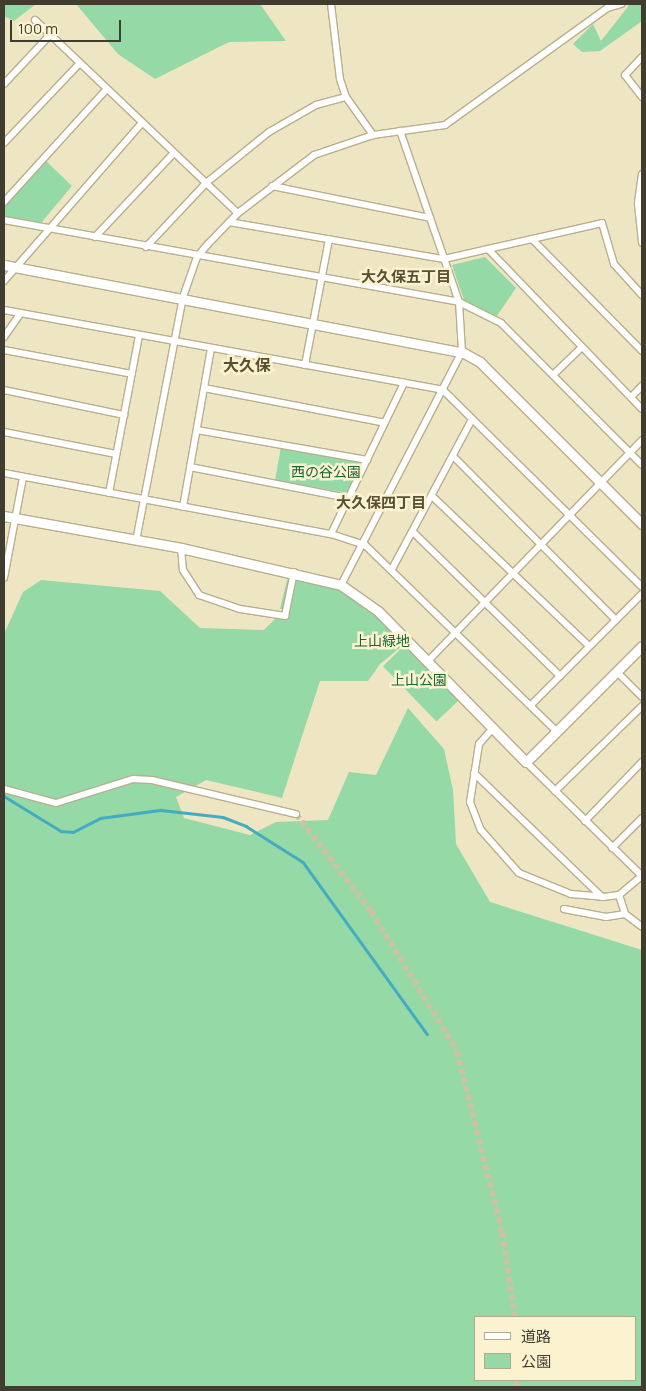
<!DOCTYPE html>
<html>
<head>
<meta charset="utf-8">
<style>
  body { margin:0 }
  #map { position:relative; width:646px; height:1391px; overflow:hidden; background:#eee5c3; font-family:Manrope,"Noto Sans JP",sans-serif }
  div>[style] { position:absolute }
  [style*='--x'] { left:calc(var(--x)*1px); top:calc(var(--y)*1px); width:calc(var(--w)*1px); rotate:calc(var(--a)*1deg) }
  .green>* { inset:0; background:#94d9a6; transform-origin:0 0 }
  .stream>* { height:2.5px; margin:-1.25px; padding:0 1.25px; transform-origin:1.25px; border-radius:1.25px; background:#43acc2 }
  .minor-tunnel>* { height:6px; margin-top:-3px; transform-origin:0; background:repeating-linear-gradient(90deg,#cbc3a5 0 6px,transparent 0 9px) }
  .roads { filter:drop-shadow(1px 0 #b7af8e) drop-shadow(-1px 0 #b7af8e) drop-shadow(0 1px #b7af8e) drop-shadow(0 -1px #b7af8e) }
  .minor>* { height:6px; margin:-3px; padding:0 3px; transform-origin:3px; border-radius:3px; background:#fff }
  .tertiary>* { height:9px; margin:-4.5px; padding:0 4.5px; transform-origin:4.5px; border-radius:4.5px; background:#fff }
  span { translate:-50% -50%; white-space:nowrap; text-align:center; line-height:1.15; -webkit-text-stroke:5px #fbf2d0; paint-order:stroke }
  .park-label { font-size:14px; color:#186436 }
  .neighbourhood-label { font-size:15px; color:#585033; font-weight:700 }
  .quarter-label { font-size:16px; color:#585033; font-weight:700 }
  .frame { position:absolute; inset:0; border:5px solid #403c2f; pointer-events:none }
  .legend { position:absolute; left:474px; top:1316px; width:162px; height:65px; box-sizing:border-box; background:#fbf2d0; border:1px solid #b0a990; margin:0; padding:6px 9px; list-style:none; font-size:15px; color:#403c2f }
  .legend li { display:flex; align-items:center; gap:10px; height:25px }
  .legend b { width:25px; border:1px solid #b0a990 }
  .scale { position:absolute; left:10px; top:20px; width:111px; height:22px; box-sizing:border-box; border:2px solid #403c2f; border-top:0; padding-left:6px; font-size:15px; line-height:18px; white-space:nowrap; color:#403c2f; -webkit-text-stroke:4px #fbf2d0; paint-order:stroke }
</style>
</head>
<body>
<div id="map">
  <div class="green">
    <div style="clip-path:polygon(4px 4px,36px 4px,14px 21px,4px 16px)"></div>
    <div style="clip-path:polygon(76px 4px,260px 4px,286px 41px,229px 42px,155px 79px,118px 54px)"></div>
    <div style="clip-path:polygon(630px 4px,642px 4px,642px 21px,600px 51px,582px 52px,573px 44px,593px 24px,601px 41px)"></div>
    <div style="clip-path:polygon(46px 161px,72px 186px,41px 223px,4px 216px,4px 205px)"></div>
    <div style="clip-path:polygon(485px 257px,516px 288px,496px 317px,465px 303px,452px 265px)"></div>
    <div style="clip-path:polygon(281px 447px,358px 461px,361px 463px,347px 493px,275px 480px)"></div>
    <div style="clip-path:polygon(evenodd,290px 568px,349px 586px,407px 642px,380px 664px,368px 681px,320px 681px,282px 798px,206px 780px,176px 797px,184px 818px,250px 835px,276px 822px,328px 820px,349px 772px,376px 775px,408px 708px,444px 749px,453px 790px,456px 844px,490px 902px,642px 950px,642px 1387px,4px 1387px,4px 634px,23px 592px,41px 580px,160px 591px,200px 628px,264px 630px,285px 609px,280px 609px,290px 568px,475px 1317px,635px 1317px,635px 1380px,475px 1380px,475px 1317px)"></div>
    <div style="left:406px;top:644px;width:77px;height:32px;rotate:46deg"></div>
  </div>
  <div class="stream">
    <div style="--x:4;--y:796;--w:67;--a:31.6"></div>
    <div style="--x:61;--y:831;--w:12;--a:5"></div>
    <div style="--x:73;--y:832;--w:30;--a:-27"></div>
    <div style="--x:100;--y:818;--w:62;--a:-7.5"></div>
    <div style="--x:161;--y:810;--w:62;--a:6.4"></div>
    <div style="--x:223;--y:817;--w:25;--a:21"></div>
    <div style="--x:246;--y:826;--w:67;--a:32.3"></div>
    <div style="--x:303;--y:862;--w:212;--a:54.2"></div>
  </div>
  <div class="minor-tunnel">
    <div style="--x:296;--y:814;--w:123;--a:52.3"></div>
    <div style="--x:371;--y:911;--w:164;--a:58.4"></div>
    <div style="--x:457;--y:1051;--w:187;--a:76"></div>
    <div style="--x:502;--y:1232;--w:86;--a:81.3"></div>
    <div style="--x:516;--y:1380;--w:7;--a:82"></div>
  </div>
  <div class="roads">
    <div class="minor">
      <div style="--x:331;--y:4;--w:76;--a:83.2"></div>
      <div style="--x:340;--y:79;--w:19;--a:72"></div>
      <div style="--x:346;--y:97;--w:47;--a:54.6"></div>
      <div style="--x:35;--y:20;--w:280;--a:43.6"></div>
      <div style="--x:642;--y:57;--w:25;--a:133"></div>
      <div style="--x:625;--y:75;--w:28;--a:52"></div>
      <div style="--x:4;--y:84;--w:67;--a:-46.8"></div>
      <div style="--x:4;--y:143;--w:110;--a:-46.5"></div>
      <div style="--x:642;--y:174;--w:30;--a:98"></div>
      <div style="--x:638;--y:204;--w:39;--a:84"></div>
      <div style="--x:272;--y:186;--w:161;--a:11.4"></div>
      <div style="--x:4;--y:202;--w:153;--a:-47.7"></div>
      <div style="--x:4;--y:220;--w:462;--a:10.2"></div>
      <div style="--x:459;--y:302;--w:47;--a:26.6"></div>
      <div style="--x:501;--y:323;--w:200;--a:45.2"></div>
      <div style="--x:229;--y:222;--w:218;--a:9.8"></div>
      <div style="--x:444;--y:259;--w:162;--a:-12.8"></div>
      <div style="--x:602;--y:223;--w:43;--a:73.7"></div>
      <div style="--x:614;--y:264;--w:42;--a:47.9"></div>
      <div style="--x:95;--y:237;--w:115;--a:-46.8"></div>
      <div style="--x:532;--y:239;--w:157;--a:45.5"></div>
      <div style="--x:146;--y:247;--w:88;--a:-46.8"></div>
      <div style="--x:206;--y:183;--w:81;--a:-39"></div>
      <div style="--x:269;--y:132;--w:54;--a:-29.9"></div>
      <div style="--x:316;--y:105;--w:31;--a:-15"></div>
      <div style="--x:488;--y:249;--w:222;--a:46.1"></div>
      <div style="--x:4;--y:281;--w:210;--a:-48.9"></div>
      <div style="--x:4;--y:310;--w:446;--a:10.3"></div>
      <div style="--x:443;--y:390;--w:280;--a:44.7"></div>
      <div style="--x:4;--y:337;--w:29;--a:-55"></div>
      <div style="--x:4;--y:350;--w:130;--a:10.6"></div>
      <div style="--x:305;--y:365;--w:128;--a:-79.2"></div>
      <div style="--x:553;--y:375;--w:39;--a:-44"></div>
      <div style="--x:204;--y:388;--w:184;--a:10.9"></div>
      <div style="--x:4;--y:390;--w:123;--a:11.8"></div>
      <div style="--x:631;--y:397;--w:16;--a:-45"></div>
      <div style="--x:197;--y:430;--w:173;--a:10"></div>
      <div style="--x:4;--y:432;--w:114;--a:11.1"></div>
      <div style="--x:453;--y:456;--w:231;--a:45.2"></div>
      <div style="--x:190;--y:467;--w:161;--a:11.1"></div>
      <div style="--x:4;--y:473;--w:333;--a:10.6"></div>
      <div style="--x:331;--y:534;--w:36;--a:18"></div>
      <div style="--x:365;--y:545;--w:268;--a:44.2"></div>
      <div style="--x:109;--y:493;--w:161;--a:-79.2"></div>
      <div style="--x:432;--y:496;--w:217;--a:43.7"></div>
      <div style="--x:183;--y:507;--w:161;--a:-80"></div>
      <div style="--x:413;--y:532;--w:206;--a:44.4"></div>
      <div style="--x:331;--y:534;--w:168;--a:-64.2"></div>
      <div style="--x:136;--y:541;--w:248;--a:-79.1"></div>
      <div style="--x:183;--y:297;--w:42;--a:-70.7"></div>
      <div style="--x:197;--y:257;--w:17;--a:-50"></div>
      <div style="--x:208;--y:244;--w:43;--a:-45.9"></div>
      <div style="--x:238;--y:213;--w:96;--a:-37.3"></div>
      <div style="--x:314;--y:155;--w:62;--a:-18.7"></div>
      <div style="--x:373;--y:135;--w:73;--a:-7.9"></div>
      <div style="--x:445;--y:125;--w:200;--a:-35.8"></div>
      <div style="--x:607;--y:8;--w:15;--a:-16"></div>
      <div style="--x:181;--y:548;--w:22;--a:85"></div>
      <div style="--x:183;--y:570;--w:30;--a:57"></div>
      <div style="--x:199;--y:595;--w:43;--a:18.9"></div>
      <div style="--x:240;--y:609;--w:46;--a:8.8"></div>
      <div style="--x:285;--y:616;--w:45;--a:-78.4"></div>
      <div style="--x:392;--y:569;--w:170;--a:-61.9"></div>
      <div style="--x:4;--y:578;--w:103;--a:-79.3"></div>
      <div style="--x:341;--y:585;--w:263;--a:-62.6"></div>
      <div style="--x:462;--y:352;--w:50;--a:-93.4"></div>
      <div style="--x:459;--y:302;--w:181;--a:-109"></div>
      <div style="--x:428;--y:661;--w:308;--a:-45.9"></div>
      <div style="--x:617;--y:672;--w:35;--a:45"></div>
      <div style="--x:531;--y:705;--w:157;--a:-45"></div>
      <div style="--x:493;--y:728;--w:21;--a:131"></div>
      <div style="--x:479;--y:744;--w:59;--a:98.8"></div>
      <div style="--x:470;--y:802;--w:30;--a:69"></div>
      <div style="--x:481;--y:830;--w:57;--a:48.5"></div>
      <div style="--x:519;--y:873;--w:56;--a:22"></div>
      <div style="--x:571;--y:894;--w:32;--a:5"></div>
      <div style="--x:603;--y:897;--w:16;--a:-7"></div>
      <div style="--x:619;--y:895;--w:30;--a:-40"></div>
      <div style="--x:526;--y:762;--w:163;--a:44.5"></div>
      <div style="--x:474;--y:773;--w:178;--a:44.1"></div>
      <div style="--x:4;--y:789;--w:54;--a:15.1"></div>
      <div style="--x:56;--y:803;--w:81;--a:-17.3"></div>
      <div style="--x:133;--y:779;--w:19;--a:3"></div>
      <div style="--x:152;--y:780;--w:148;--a:13.3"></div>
      <div style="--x:555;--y:791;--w:122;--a:-44.3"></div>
      <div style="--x:585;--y:821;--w:82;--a:-46"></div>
      <div style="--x:612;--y:848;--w:42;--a:-45"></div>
      <div style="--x:619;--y:895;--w:20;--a:72"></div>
      <div style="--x:625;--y:914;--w:21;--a:37"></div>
      <div style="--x:564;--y:909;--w:43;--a:10.8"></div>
      <div style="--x:606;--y:917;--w:19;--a:-9"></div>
    </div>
    <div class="tertiary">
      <div style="--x:4;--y:265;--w:466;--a:10.8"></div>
      <div style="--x:462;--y:352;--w:21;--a:29"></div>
      <div style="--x:480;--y:362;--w:229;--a:45"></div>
      <div style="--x:4;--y:516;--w:180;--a:10.2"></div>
      <div style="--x:181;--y:548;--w:164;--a:13"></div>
      <div style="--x:341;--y:585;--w:45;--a:35.1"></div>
      <div style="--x:378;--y:611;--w:211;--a:45.6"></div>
      <div style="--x:526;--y:762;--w:164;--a:-45"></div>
    </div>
  </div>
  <div class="park-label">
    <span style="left:326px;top:472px">西の谷公園</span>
    <span style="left:382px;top:641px">上山緑地</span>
    <span style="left:419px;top:680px">上山公園</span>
  </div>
  <div class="neighbourhood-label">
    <span style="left:406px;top:277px">大久保五丁目</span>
    <span style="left:381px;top:503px">大久保四丁目</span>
  </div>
  <div class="quarter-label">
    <span style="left:247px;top:365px">大久保</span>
  </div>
  <div class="frame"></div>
  <ul class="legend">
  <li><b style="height:6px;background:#fff"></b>道路</li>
  <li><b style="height:14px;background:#94d9a6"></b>公園</li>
  </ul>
  <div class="scale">100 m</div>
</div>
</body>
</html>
